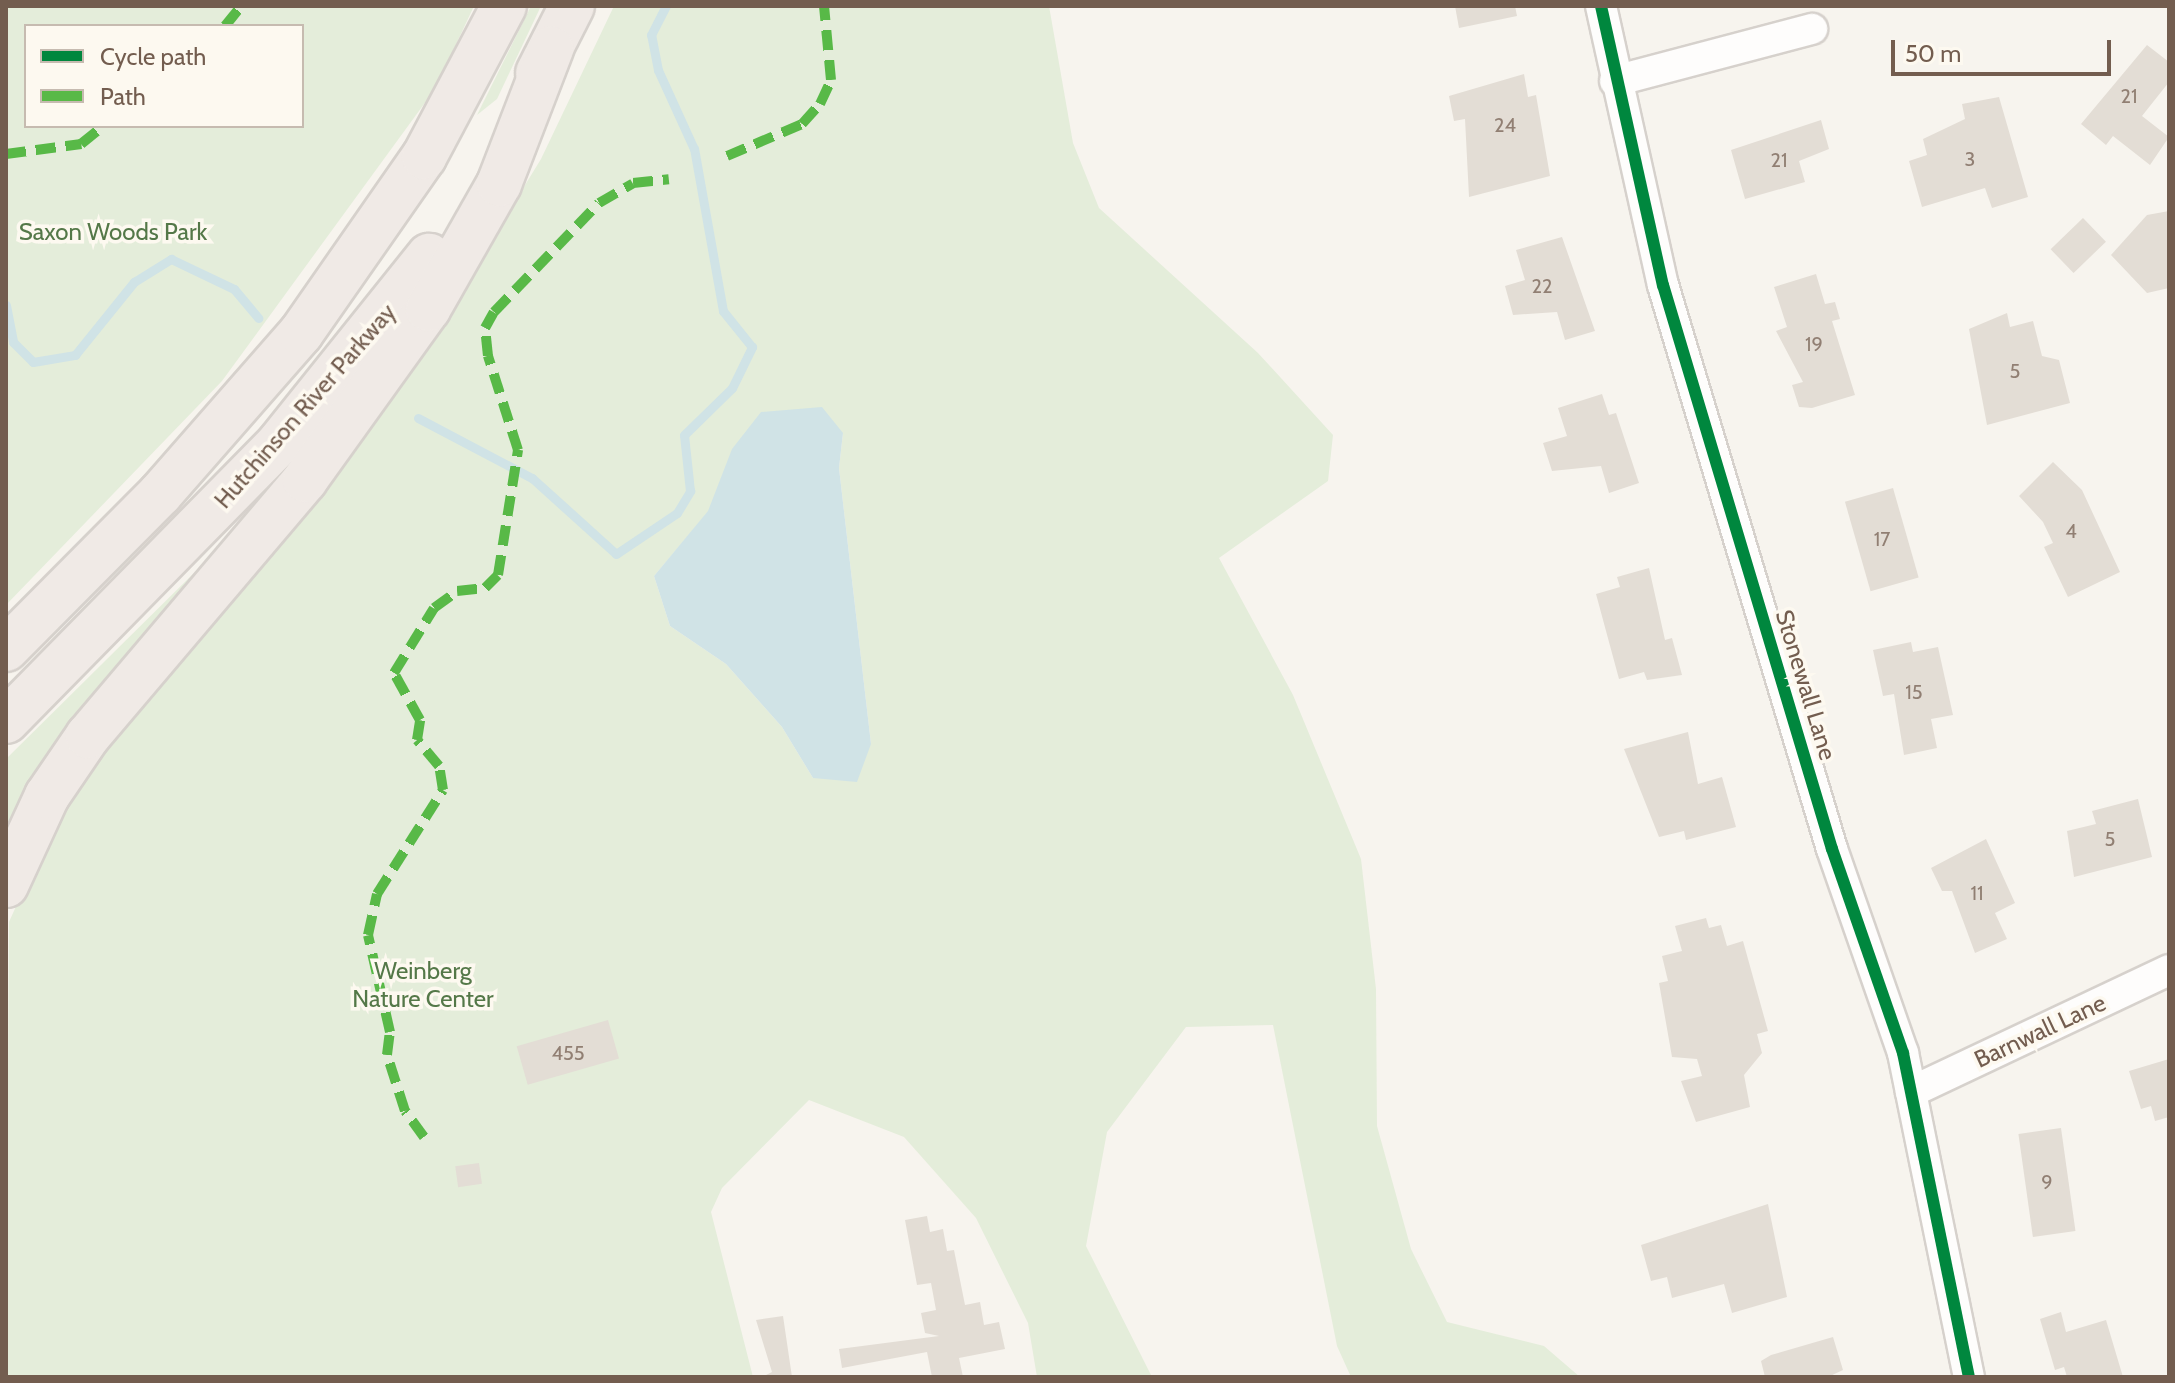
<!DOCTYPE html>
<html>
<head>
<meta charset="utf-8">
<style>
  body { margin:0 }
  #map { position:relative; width:2175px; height:1383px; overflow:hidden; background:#f7f4ee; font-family:Cabin,sans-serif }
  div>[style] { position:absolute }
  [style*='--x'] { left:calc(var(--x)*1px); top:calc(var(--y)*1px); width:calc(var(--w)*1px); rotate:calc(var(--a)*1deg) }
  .green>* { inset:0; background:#e4edda }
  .water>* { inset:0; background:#d0e3e6 }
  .stream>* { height:9px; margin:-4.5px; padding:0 4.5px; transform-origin:4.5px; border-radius:4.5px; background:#d0e3e6 }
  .building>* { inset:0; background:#e3ddd5; transform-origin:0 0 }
  .roads { filter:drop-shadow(2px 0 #d6d1cc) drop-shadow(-2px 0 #d6d1cc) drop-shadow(0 2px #d6d1cc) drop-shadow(0 -2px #d6d1cc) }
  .minor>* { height:30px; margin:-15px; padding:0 15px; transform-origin:15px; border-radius:15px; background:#fefdfc }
  .highway>* { height:44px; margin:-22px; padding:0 22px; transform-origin:22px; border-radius:22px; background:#f0eae6 }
  .quiet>* { height:10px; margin-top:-5px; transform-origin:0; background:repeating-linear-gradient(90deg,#58b947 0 20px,transparent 0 30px) }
  .cycleway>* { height:12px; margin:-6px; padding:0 6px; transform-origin:6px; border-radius:6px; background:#00873e }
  span { translate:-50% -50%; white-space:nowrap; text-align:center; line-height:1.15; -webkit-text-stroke:7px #fdf9f0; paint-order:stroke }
  .number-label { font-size:20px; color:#917f73 }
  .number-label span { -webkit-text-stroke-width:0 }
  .park-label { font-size:24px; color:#547848 }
  .street-label { font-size:24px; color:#735d4f }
  .frame { position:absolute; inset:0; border:8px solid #735d4f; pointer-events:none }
  .legend { position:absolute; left:24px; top:24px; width:280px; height:104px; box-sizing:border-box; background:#fdf9f0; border:2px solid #c6bbb0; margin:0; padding:10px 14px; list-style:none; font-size:24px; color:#735d4f }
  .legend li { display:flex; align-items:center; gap:16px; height:40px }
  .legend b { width:40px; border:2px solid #c6bbb0 }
  .scale { position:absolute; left:1891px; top:40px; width:220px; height:36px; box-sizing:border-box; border:4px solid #735d4f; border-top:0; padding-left:10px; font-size:24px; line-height:28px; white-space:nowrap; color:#735d4f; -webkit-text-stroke:6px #fdf9f0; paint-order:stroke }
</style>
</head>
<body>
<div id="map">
  <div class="green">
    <div style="clip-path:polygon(evenodd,6px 6px,474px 6px,435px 89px,222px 381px,6px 605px,6px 6px,26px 26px,302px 26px,302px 126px,26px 126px,26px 26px)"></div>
    <div style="clip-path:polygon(531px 6px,541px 6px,497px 99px,477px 115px)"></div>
    <div style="clip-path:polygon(evenodd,614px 6px,1049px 6px,1073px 143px,1099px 208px,1258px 353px,1333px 435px,1328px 481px,1219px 558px,1293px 695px,1361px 859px,1376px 989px,1377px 1126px,1411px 1249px,1447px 1322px,1544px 1346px,1580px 1377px,1351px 1377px,1337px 1346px,1273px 1025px,1186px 1027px,1107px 1132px,1086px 1246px,1152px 1377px,1037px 1377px,1028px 1323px,976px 1218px,904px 1137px,809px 1100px,722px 1188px,711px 1212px,753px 1377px,6px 1377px,9px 922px,48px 835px,108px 738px,445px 315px,541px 159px,614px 6px,843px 433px,839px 468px,871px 744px,813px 778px,782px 727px,726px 664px,670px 626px,654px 576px,709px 511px,843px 433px)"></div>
    <div style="clip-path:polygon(204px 563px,212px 570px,6px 850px,6px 759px)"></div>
  </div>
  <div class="water">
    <div style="clip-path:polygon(822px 407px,843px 433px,839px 468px,871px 744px,857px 782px,813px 778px,782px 727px,726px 664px,670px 626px,654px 576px,708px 511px,732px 449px,761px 412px)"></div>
  </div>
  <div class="stream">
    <div style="--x:6;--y:305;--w:38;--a:79"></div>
    <div style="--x:13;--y:342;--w:28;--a:45"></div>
    <div style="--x:33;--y:362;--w:43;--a:-9.5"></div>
    <div style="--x:75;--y:355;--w:94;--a:-51.1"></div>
    <div style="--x:134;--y:282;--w:44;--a:-31.9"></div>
    <div style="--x:171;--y:259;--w:70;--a:25.5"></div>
    <div style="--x:234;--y:289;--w:38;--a:50"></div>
    <div style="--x:418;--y:418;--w:129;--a:27.8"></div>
    <div style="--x:532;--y:478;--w:113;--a:42.1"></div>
    <div style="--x:616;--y:554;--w:73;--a:-33.9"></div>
    <div style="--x:677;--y:513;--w:26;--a:-59"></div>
    <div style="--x:690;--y:491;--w:56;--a:-96.1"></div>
    <div style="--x:684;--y:435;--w:67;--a:-44.4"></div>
    <div style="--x:732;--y:388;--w:46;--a:-64"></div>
    <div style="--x:752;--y:347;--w:46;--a:-128.9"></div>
    <div style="--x:723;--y:311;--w:165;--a:-100.1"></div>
    <div style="--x:694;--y:149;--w:87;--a:-114.5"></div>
    <div style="--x:658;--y:70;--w:36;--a:-101"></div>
    <div style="--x:651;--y:35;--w:33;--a:-63"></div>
  </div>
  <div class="building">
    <div style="clip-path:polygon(1455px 6px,1515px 6px,1517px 16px,1459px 28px)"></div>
    <div style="clip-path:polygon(2147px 45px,2169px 62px,2169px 82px,2142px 116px,2169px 137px,2150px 165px,2113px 136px,2106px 145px,2081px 124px)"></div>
    <div style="clip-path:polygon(1524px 74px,1528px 97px,1536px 95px,1550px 176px,1469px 197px,1465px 119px,1454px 121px,1449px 96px)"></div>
    <div style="clip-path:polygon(1999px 97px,2028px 197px,1992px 208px,1985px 188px,1922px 207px,1909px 161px,1927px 155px,1923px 139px,1965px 119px,1962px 104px)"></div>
    <div style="clip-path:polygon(1821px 120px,1829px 149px,1799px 161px,1805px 182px,1745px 199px,1731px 150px)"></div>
    <div style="clip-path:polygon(2169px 211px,2169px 288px,2147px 293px,2111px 255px,2147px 215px)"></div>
    <div style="left:2083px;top:218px;width:33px;height:45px;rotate:46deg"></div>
    <div style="clip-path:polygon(1562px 237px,1595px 331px,1565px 340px,1557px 312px,1513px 315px,1505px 286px,1525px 280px,1516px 250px)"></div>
    <div style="clip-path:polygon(1816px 274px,1825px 304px,1835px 302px,1840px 319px,1832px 321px,1855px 395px,1812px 408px,1799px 407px,1792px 385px,1803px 382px,1776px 331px,1787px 327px,1774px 287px)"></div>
    <div style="clip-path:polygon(2007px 313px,2010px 327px,2033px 321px,2042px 356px,2059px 360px,2070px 403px,1987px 425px,1969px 329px)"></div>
    <div style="clip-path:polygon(1602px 394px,1609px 415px,1616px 413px,1639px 483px,1609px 493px,1601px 466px,1552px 471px,1543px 443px,1567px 436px,1558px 408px)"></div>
    <div style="clip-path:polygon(2053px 462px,2082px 490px,2120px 572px,2068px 597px,2044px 547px,2053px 543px,2043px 522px,2019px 496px)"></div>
    <div style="left:1893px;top:488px;width:93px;height:50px;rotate:74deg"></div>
    <div style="clip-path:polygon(1649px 568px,1665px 640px,1672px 638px,1682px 675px,1647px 680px,1644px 672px,1619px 679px,1596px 594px,1620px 587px,1617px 577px)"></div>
    <div style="clip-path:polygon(1911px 642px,1913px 652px,1938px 647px,1953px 715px,1931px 719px,1937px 748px,1904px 755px,1894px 694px,1883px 696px,1873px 650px)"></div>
    <div style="clip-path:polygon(1688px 732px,1698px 784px,1722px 777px,1736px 827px,1686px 840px,1684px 831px,1659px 837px,1624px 749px)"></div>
    <div style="clip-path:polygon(2138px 799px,2152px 857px,2074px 877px,2067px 831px,2096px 824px,2092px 811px)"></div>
    <div style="clip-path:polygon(1986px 839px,2015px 903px,1995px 913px,2007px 939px,1975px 953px,1952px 891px,1942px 891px,1931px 868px)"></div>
    <div style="clip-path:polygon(1706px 918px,1709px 928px,1721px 925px,1727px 946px,1743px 941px,1768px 1031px,1757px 1034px,1762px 1053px,1744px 1075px,1750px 1107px,1696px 1122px,1681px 1081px,1702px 1076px,1697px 1059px,1672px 1057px,1659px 983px,1668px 981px,1662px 956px,1682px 951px,1675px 926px)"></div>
    <div style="left:608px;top:1020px;width:40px;height:95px;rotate:74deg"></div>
    <div style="clip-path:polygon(2169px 1059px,2169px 1117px,2155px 1121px,2151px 1106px,2141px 1109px,2129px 1071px)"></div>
    <div style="left:2061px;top:1128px;width:104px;height:43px;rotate:82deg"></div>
    <div style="left:479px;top:1163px;width:21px;height:24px;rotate:82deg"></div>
    <div style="clip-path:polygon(1768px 1204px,1787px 1297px,1732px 1313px,1724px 1284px,1672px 1298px,1667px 1277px,1651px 1281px,1641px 1245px)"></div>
    <div style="clip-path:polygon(927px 1216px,930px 1232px,943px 1229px,947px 1251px,954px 1250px,965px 1305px,980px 1302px,984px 1325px,999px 1322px,1005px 1349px,959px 1358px,963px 1377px,932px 1377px,927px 1352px,842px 1368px,839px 1349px,939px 1336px,925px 1333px,921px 1313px,936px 1310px,931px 1283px,917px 1285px,905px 1220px)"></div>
    <div style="clip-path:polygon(2061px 1312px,2066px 1332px,2106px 1320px,2123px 1377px,2067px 1377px,2064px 1367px,2055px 1370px,2040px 1319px)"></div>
    <div style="clip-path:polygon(783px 1316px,792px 1377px,762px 1377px,772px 1372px,756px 1320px)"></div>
    <div style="clip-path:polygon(1833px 1337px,1843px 1370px,1828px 1377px,1765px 1377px,1761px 1361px,1771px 1355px)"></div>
  </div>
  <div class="roads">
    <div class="minor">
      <div style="--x:1601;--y:6;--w:286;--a:77.5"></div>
      <div style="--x:1663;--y:285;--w:589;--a:73.32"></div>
      <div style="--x:1832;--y:849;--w:216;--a:70.8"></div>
      <div style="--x:1903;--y:1053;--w:331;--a:78.5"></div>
      <div style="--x:1615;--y:81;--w:204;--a:-14.8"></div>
      <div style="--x:1911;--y:1092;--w:285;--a:-25.3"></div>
    </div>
    <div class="highway">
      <div style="--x:538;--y:73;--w:75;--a:-63.1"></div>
      <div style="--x:6;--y:649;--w:218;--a:-45.2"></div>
      <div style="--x:160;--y:494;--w:214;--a:-48.8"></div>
      <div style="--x:301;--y:333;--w:215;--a:-55.1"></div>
      <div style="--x:424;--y:157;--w:171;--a:-62.1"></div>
      <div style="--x:6;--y:721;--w:390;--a:-45.5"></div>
      <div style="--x:279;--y:443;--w:240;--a:-51.3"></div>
      <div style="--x:6;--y:885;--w:98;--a:-65.3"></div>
      <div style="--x:47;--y:796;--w:73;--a:-55.7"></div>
      <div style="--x:88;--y:736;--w:336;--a:-49.7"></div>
      <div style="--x:305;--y:480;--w:211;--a:-54.3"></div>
      <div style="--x:428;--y:309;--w:144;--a:-60.4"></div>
      <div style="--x:499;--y:184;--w:145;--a:-68.9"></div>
    </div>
  </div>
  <div class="quiet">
    <div style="--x:225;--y:26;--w:26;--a:-51"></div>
    <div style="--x:6;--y:154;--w:76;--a:-7.6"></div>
    <div style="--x:81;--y:144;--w:28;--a:-39"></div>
    <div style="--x:727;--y:156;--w:82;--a:-23.1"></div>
    <div style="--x:802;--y:124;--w:27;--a:-48"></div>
    <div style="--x:820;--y:104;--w:26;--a:-65"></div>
    <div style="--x:831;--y:80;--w:74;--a:-95.4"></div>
    <div style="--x:424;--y:1137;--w:32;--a:-126"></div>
    <div style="--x:405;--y:1111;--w:59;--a:-107.8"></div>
    <div style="--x:387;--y:1055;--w:23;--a:-83"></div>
    <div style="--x:390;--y:1032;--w:99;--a:-102.8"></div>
    <div style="--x:368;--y:935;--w:42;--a:-77.6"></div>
    <div style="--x:377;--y:894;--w:123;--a:-57.6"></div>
    <div style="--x:443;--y:790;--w:24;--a:-99"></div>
    <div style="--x:439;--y:766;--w:34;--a:-130"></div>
    <div style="--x:417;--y:740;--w:20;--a:-81"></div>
    <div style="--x:420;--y:720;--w:54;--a:-119"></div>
    <div style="--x:394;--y:673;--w:76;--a:-58.4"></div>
    <div style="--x:434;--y:608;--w:29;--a:-36"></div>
    <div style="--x:457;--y:591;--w:28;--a:-6"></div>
    <div style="--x:485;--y:588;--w:18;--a:-45"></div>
    <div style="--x:498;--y:575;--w:127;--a:-80.9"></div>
    <div style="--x:518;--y:450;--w:99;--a:-107.7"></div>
    <div style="--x:488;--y:356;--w:28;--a:-96"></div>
    <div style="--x:485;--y:328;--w:18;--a:-61"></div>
    <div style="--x:494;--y:312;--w:151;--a:-46.1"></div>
    <div style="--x:599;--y:203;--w:39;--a:-30"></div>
    <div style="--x:633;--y:183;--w:36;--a:-6"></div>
  </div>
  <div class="cycleway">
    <div style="--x:1601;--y:6;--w:286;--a:77.5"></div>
    <div style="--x:1663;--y:285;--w:589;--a:73.32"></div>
    <div style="--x:1832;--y:849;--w:216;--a:70.8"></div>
    <div style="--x:1903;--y:1053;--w:331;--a:78.5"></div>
  </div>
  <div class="number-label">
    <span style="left:2129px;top:96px">21</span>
    <span style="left:1505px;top:125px">24</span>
    <span style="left:1970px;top:159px">3</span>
    <span style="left:1779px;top:160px">21</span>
    <span style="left:1542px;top:286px">22</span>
    <span style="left:1814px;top:344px">19</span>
    <span style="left:2015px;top:371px">5</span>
    <span style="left:2071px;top:531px">4</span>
    <span style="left:1882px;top:539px">17</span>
    <span style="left:1914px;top:692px">15</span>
    <span style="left:2110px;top:839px">5</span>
    <span style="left:1977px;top:893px">11</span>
    <span style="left:568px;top:1053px">455</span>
    <span style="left:2047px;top:1182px">9</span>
  </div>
  <div class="park-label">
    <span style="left:113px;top:232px">Saxon Woods Park</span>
    <span style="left:423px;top:985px">Weinberg<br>Nature Center</span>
  </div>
  <div class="street-label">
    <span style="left:305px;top:406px;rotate:-49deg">Hutchinson River Parkway</span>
    <span style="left:1806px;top:685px;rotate:73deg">Stonewall Lane</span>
    <span style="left:2040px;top:1031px;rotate:-25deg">Barnwall Lane</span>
  </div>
  <div class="frame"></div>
  <ul class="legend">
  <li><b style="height:10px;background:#00873e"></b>Cycle path</li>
  <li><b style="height:10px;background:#58b947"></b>Path</li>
  </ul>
  <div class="scale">50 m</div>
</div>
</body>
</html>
